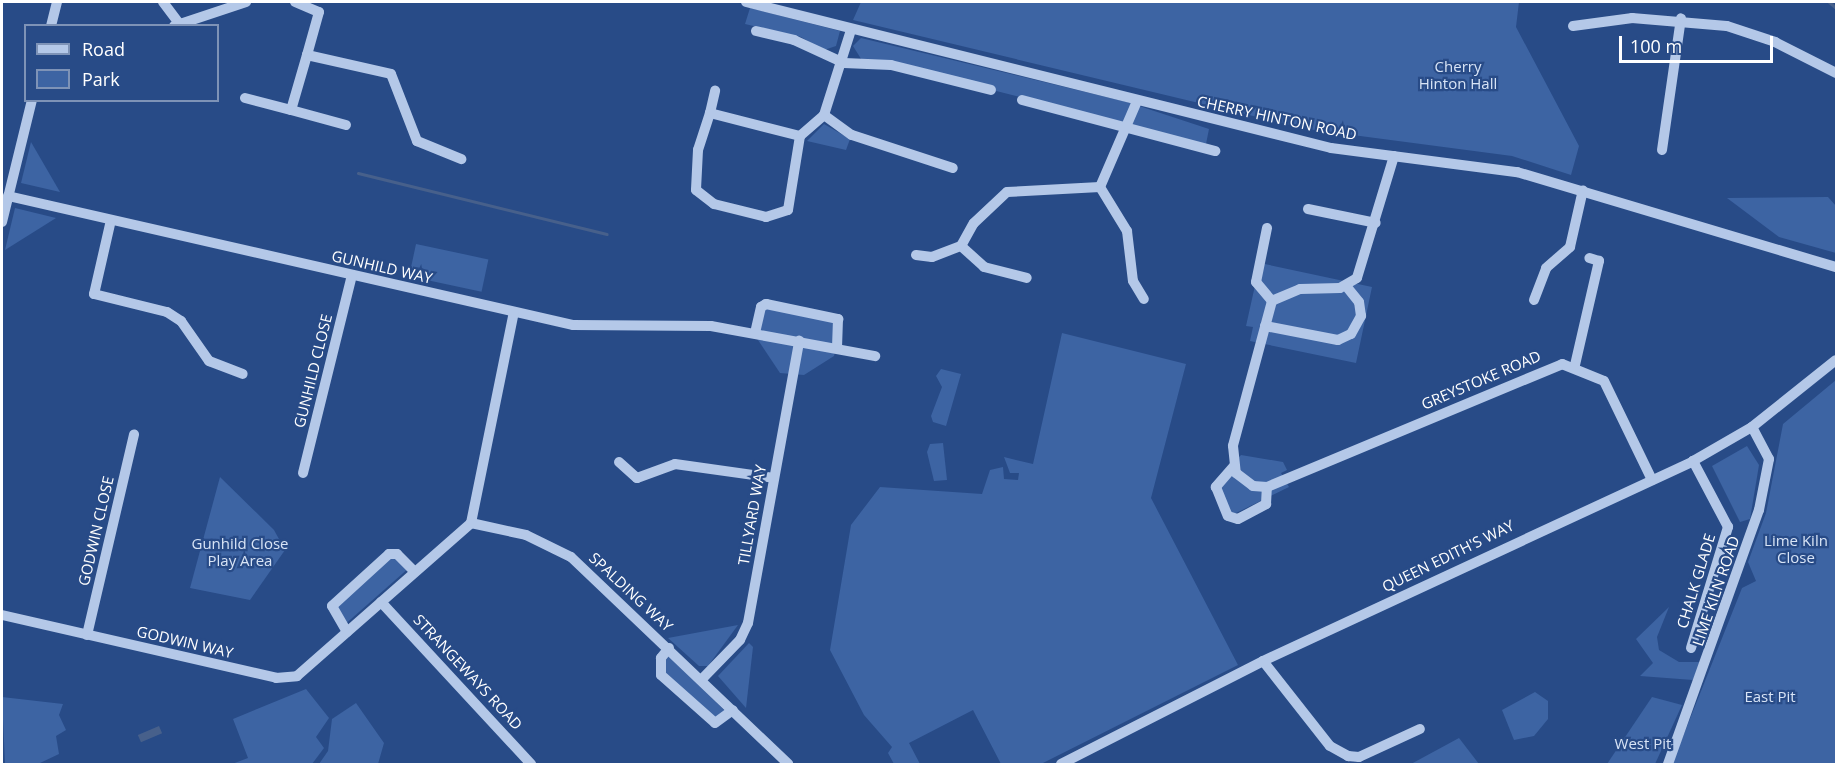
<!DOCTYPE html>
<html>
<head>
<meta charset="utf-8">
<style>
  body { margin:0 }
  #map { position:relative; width:1838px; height:766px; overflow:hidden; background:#284b87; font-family:"Open Sans",sans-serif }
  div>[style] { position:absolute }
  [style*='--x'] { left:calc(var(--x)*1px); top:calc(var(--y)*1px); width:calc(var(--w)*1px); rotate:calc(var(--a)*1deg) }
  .green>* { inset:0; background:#3d64a3; transform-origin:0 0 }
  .water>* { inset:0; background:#47608b; transform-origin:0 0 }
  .stream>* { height:3px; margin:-1.5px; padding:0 1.5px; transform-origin:1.5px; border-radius:1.5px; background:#47608b }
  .minor>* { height:10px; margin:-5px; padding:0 5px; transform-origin:5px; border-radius:5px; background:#b4c8e8 }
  span { translate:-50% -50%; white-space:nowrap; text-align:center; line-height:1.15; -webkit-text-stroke:4.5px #284b87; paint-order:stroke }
  .park-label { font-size:15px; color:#d8e4f6 }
  .street-label { font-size:15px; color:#fff }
  .frame { position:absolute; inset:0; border:3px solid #fff; pointer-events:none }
  .legend { position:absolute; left:24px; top:24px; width:195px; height:78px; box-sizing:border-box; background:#284b87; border:2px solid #7e93b7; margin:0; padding:8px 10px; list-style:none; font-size:18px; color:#fff }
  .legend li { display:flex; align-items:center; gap:12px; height:30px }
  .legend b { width:30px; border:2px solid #7e93b7 }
  .scale { position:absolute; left:1619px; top:36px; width:154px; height:27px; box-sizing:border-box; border:3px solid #fff; border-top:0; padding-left:8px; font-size:18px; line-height:21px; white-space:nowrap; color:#fff; -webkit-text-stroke:4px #284b87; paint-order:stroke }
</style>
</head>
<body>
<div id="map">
  <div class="green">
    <div style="clip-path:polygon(861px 2px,1519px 2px,1516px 27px,1579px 146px,1571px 175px,1512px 156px,1307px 129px,853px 20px)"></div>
    <div style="clip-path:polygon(750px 8px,840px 31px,836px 46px,824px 50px,801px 37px,745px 24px)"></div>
    <div style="clip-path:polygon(861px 38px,1127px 102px,1209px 129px,1206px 144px,878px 61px,863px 62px,853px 46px)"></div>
    <div style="clip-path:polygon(824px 124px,850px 139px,846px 150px,807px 141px)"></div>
    <div style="clip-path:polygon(31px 142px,60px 192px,21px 183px)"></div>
    <div style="clip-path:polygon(1828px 197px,1836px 206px,1836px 253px,1779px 237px,1727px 198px)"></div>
    <div style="clip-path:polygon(15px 208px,56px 218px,5px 250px)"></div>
    <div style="left:416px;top:244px;width:74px;height:33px;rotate:12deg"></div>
    <div style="clip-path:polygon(1260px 263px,1372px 287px,1356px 363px,1250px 341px,1253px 327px,1246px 326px)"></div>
    <div style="clip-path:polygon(760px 307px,842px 324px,834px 356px,804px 375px,780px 373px,756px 337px)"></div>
    <div style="clip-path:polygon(1062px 333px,1186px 364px,1151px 498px,1238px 665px,1041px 764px,1001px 764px,973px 710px,909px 743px,920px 764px,894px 764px,888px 753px,892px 747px,864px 715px,830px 650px,851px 525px,880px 487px,982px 494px,990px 470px,1003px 467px,1004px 479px,1018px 480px,1019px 473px,1010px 473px,1004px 457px,1033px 464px)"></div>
    <div style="clip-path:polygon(941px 369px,961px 374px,946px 426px,933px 422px,931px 416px,942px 387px,936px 376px)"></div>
    <div style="clip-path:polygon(1836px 380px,1836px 764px,1672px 764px,1742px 588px,1756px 581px,1748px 562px,1766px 513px,1783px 424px)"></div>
    <div style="clip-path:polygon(943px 443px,947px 480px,934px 481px,927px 452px,930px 444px)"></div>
    <div style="clip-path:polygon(1747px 446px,1759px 465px,1750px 519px,1740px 522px,1712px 466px)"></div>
    <div style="clip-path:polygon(1241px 455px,1283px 462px,1287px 470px,1281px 473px,1289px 487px,1232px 515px,1220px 494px,1223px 475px)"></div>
    <div style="clip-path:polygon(220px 477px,274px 530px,285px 550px,250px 600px,190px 588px)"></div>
    <div style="clip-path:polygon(389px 555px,410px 567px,342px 627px,333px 605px)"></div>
    <div style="clip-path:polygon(1669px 607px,1657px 637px,1659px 650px,1679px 662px,1700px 662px,1693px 680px,1640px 676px,1653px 663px,1636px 639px)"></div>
    <div style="clip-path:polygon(738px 625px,708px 666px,699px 666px,668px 638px)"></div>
    <div style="clip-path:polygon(749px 643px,753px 647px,746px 708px,718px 676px)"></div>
    <div style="clip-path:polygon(669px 656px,726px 712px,717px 719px,668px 677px,662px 665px)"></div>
    <div style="clip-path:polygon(306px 689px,329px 718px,316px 737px,324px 748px,312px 764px,232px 764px,248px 758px,233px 719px)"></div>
    <div style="clip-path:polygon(1535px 692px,1548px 701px,1548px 719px,1534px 736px,1514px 740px,1502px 710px)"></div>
    <div style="clip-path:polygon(2px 697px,63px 704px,59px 715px,66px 730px,56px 736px,59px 754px,40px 763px,5px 763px)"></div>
    <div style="clip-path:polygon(1652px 697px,1682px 705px,1655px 764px,1607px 764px)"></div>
    <div style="clip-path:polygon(356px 703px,384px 743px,378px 764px,319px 764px,328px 751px,332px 719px)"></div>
    <div style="clip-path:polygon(1459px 738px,1479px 764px,1411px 764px)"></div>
  </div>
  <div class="water">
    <div style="left:159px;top:726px;width:8px;height:23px;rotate:67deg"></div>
  </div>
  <div class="stream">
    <div style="--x:1829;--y:2;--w:9;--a:41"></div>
    <div style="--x:358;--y:173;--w:256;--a:13.8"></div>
  </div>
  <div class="minor">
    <div style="--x:163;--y:2;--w:25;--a:53"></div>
    <div style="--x:295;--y:2;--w:26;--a:23"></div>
    <div style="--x:319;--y:12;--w:45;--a:105.6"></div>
    <div style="--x:307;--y:55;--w:86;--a:12.7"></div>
    <div style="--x:391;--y:74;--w:72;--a:68.8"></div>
    <div style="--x:417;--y:141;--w:48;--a:22.2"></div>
    <div style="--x:746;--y:2;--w:603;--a:14.01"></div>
    <div style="--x:1331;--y:148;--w:188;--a:7.4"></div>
    <div style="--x:1517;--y:172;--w:333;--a:16.6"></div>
    <div style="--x:51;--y:26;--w:25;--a:-76"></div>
    <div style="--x:174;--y:26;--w:76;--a:-18.4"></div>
    <div style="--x:1573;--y:26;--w:60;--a:-7.7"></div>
    <div style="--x:1632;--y:18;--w:95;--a:4.8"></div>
    <div style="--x:1727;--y:26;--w:51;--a:18.4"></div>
    <div style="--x:1775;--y:42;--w:68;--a:26.9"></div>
    <div style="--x:756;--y:31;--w:39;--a:13"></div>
    <div style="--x:794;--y:40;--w:55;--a:24.7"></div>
    <div style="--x:844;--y:63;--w:47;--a:2.4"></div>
    <div style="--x:891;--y:65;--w:103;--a:14"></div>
    <div style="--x:307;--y:55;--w:57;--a:106.2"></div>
    <div style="--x:291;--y:110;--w:57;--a:15.3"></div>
    <div style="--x:245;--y:98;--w:48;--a:14.6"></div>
    <div style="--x:1022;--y:100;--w:200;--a:14.8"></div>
    <div style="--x:710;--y:113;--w:23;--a:-77"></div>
    <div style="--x:824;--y:115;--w:34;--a:36"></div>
    <div style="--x:852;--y:135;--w:106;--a:18.1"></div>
    <div style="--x:800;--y:136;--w:93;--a:-165.7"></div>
    <div style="--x:710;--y:113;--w:39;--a:108"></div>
    <div style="--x:698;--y:150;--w:40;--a:92.9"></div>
    <div style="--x:696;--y:190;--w:23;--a:38"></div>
    <div style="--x:714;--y:204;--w:54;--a:14"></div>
    <div style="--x:766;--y:217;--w:23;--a:-18"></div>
    <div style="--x:788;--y:210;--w:75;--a:-80.8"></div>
    <div style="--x:800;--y:136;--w:32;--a:-41"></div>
    <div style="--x:824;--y:115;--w:89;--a:-72.4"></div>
    <div style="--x:1662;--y:150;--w:133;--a:-81.8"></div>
    <div style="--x:1394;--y:156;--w:127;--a:106.9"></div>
    <div style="--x:1357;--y:278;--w:20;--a:150"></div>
    <div style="--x:1340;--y:288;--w:40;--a:178.6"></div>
    <div style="--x:1300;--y:289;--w:30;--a:157"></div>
    <div style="--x:1272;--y:301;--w:150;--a:105.1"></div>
    <div style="--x:1233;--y:446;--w:27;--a:84"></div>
    <div style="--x:1236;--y:473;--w:21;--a:37"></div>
    <div style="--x:1253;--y:486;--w:14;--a:4"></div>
    <div style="--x:1267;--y:487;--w:320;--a:-22.6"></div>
    <div style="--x:1562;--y:364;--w:45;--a:22"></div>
    <div style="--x:1604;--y:381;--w:110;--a:64.1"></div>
    <div style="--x:1100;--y:187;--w:52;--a:58.5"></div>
    <div style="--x:1127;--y:231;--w:50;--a:83.2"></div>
    <div style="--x:1133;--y:281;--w:21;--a:59"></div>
    <div style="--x:8;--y:196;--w:580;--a:12.86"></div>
    <div style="--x:573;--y:325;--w:138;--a:0.4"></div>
    <div style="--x:711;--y:326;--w:167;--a:10.4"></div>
    <div style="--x:1308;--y:209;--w:69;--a:11.6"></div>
    <div style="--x:111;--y:220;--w:76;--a:102.9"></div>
    <div style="--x:94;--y:294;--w:75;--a:13.9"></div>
    <div style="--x:167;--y:312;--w:17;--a:33"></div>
    <div style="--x:181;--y:321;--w:49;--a:55"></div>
    <div style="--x:209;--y:361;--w:36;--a:21"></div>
    <div style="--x:2;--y:222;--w:126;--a:-76.2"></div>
    <div style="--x:1267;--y:228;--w:55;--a:101.5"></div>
    <div style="--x:1256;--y:282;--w:25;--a:50"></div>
    <div style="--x:961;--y:246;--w:31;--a:42"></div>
    <div style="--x:984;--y:267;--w:44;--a:14.3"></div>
    <div style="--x:916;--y:255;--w:16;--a:7"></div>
    <div style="--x:932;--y:257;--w:31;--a:-21"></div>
    <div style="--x:961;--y:246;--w:26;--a:-61"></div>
    <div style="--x:974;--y:223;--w:45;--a:-43.2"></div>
    <div style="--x:1007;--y:192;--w:93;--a:-3.1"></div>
    <div style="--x:1100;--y:187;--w:94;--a:-66.7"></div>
    <div style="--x:1534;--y:300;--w:34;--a:-69"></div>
    <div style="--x:1546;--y:268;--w:32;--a:-41"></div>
    <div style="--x:1570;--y:247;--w:58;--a:-77.2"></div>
    <div style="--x:1265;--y:326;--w:74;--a:10.9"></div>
    <div style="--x:1338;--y:340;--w:14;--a:-25"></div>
    <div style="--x:1351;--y:334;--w:21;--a:-61"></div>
    <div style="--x:1361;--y:316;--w:14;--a:-98"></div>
    <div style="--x:1359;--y:302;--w:21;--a:-129"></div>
    <div style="--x:755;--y:333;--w:27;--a:-77"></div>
    <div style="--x:761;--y:307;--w:6;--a:-31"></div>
    <div style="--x:766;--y:304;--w:74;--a:11.8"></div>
    <div style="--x:838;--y:319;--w:29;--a:92"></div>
    <div style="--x:1575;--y:365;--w:107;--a:-77"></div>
    <div style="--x:1599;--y:261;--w:10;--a:-163"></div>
    <div style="--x:619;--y:462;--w:24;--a:42"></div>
    <div style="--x:637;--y:478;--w:40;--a:-20.2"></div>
    <div style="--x:675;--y:464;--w:100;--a:8"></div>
    <div style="--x:1234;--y:466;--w:28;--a:131"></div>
    <div style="--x:1216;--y:487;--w:31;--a:68"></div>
    <div style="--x:1228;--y:516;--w:10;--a:17"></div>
    <div style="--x:1238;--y:519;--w:32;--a:-28"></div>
    <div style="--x:1266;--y:504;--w:17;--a:-87"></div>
    <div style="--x:303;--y:473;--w:204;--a:-76.1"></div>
    <div style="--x:471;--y:523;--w:56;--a:12.3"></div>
    <div style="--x:526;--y:535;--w:50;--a:26.1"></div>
    <div style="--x:571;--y:557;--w:300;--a:43.6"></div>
    <div style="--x:381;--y:602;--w:221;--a:47.2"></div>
    <div style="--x:2;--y:615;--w:281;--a:12.9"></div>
    <div style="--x:276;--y:678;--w:21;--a:-5"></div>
    <div style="--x:297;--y:676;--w:232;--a:-41.3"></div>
    <div style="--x:471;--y:523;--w:215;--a:-78.5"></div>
    <div style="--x:347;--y:632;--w:30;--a:-120"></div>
    <div style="--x:332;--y:606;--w:77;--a:-42.4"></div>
    <div style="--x:389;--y:554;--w:8;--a:0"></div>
    <div style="--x:397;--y:554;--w:25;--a:45"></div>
    <div style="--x:87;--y:635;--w:206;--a:-76.8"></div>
    <div style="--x:669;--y:648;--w:13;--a:129"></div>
    <div style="--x:661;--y:658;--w:17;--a:90"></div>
    <div style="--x:661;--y:675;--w:72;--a:41.6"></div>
    <div style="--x:715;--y:723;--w:22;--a:-36"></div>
    <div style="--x:1691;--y:648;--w:127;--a:-73"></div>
    <div style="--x:1728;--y:527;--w:75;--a:-117.9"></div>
    <div style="--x:1263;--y:661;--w:108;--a:51.8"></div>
    <div style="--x:1330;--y:746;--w:21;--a:29"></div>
    <div style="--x:1348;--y:756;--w:11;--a:5"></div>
    <div style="--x:1359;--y:757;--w:67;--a:-24.7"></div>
    <div style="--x:703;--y:678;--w:53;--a:-45.8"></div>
    <div style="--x:740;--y:640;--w:19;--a:-65"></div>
    <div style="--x:748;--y:623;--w:287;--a:-79.7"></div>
    <div style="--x:1061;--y:764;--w:227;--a:-27"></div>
    <div style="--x:1263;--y:661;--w:474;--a:-24.9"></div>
    <div style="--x:1693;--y:461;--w:68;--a:-30"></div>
    <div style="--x:1752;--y:427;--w:107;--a:-38.6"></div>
    <div style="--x:1668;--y:764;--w:270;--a:-70.3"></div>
    <div style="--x:1759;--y:510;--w:52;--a:-78.9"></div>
    <div style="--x:1769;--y:459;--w:36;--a:-118"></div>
  </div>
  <div class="park-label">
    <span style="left:1458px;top:75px">Cherry<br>Hinton Hall</span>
    <span style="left:1796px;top:549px">Lime Kiln<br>Close</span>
    <span style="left:240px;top:552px">Gunhild Close<br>Play Area</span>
    <span style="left:1770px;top:697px">East Pit</span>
    <span style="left:1643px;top:744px">West Pit</span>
  </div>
  <div class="street-label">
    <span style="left:1277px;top:118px;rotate:12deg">CHERRY HINTON ROAD</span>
    <span style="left:382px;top:267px;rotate:13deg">GUNHILD WAY</span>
    <span style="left:313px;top:371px;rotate:-76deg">GUNHILD CLOSE</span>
    <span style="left:1481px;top:380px;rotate:-23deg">GREYSTOKE ROAD</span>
    <span style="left:752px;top:515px;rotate:-80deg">TILLYARD WAY</span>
    <span style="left:96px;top:531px;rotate:-77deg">GODWIN CLOSE</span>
    <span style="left:1448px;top:556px;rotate:-26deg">QUEEN EDITH'S WAY</span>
    <span style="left:1696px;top:581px;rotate:-73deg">CHALK GLADE</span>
    <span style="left:1716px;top:591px;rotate:-71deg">LIME KILN ROAD</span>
    <span style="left:631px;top:592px;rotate:43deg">SPALDING WAY</span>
    <span style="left:185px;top:642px;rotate:13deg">GODWIN WAY</span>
    <span style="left:468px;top:672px;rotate:47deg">STRANGEWAYS ROAD</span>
  </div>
  <div class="frame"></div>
  <ul class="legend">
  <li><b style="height:8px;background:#b4c8e8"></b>Road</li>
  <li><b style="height:16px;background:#3d64a3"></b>Park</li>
  </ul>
  <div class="scale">100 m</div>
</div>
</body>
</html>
